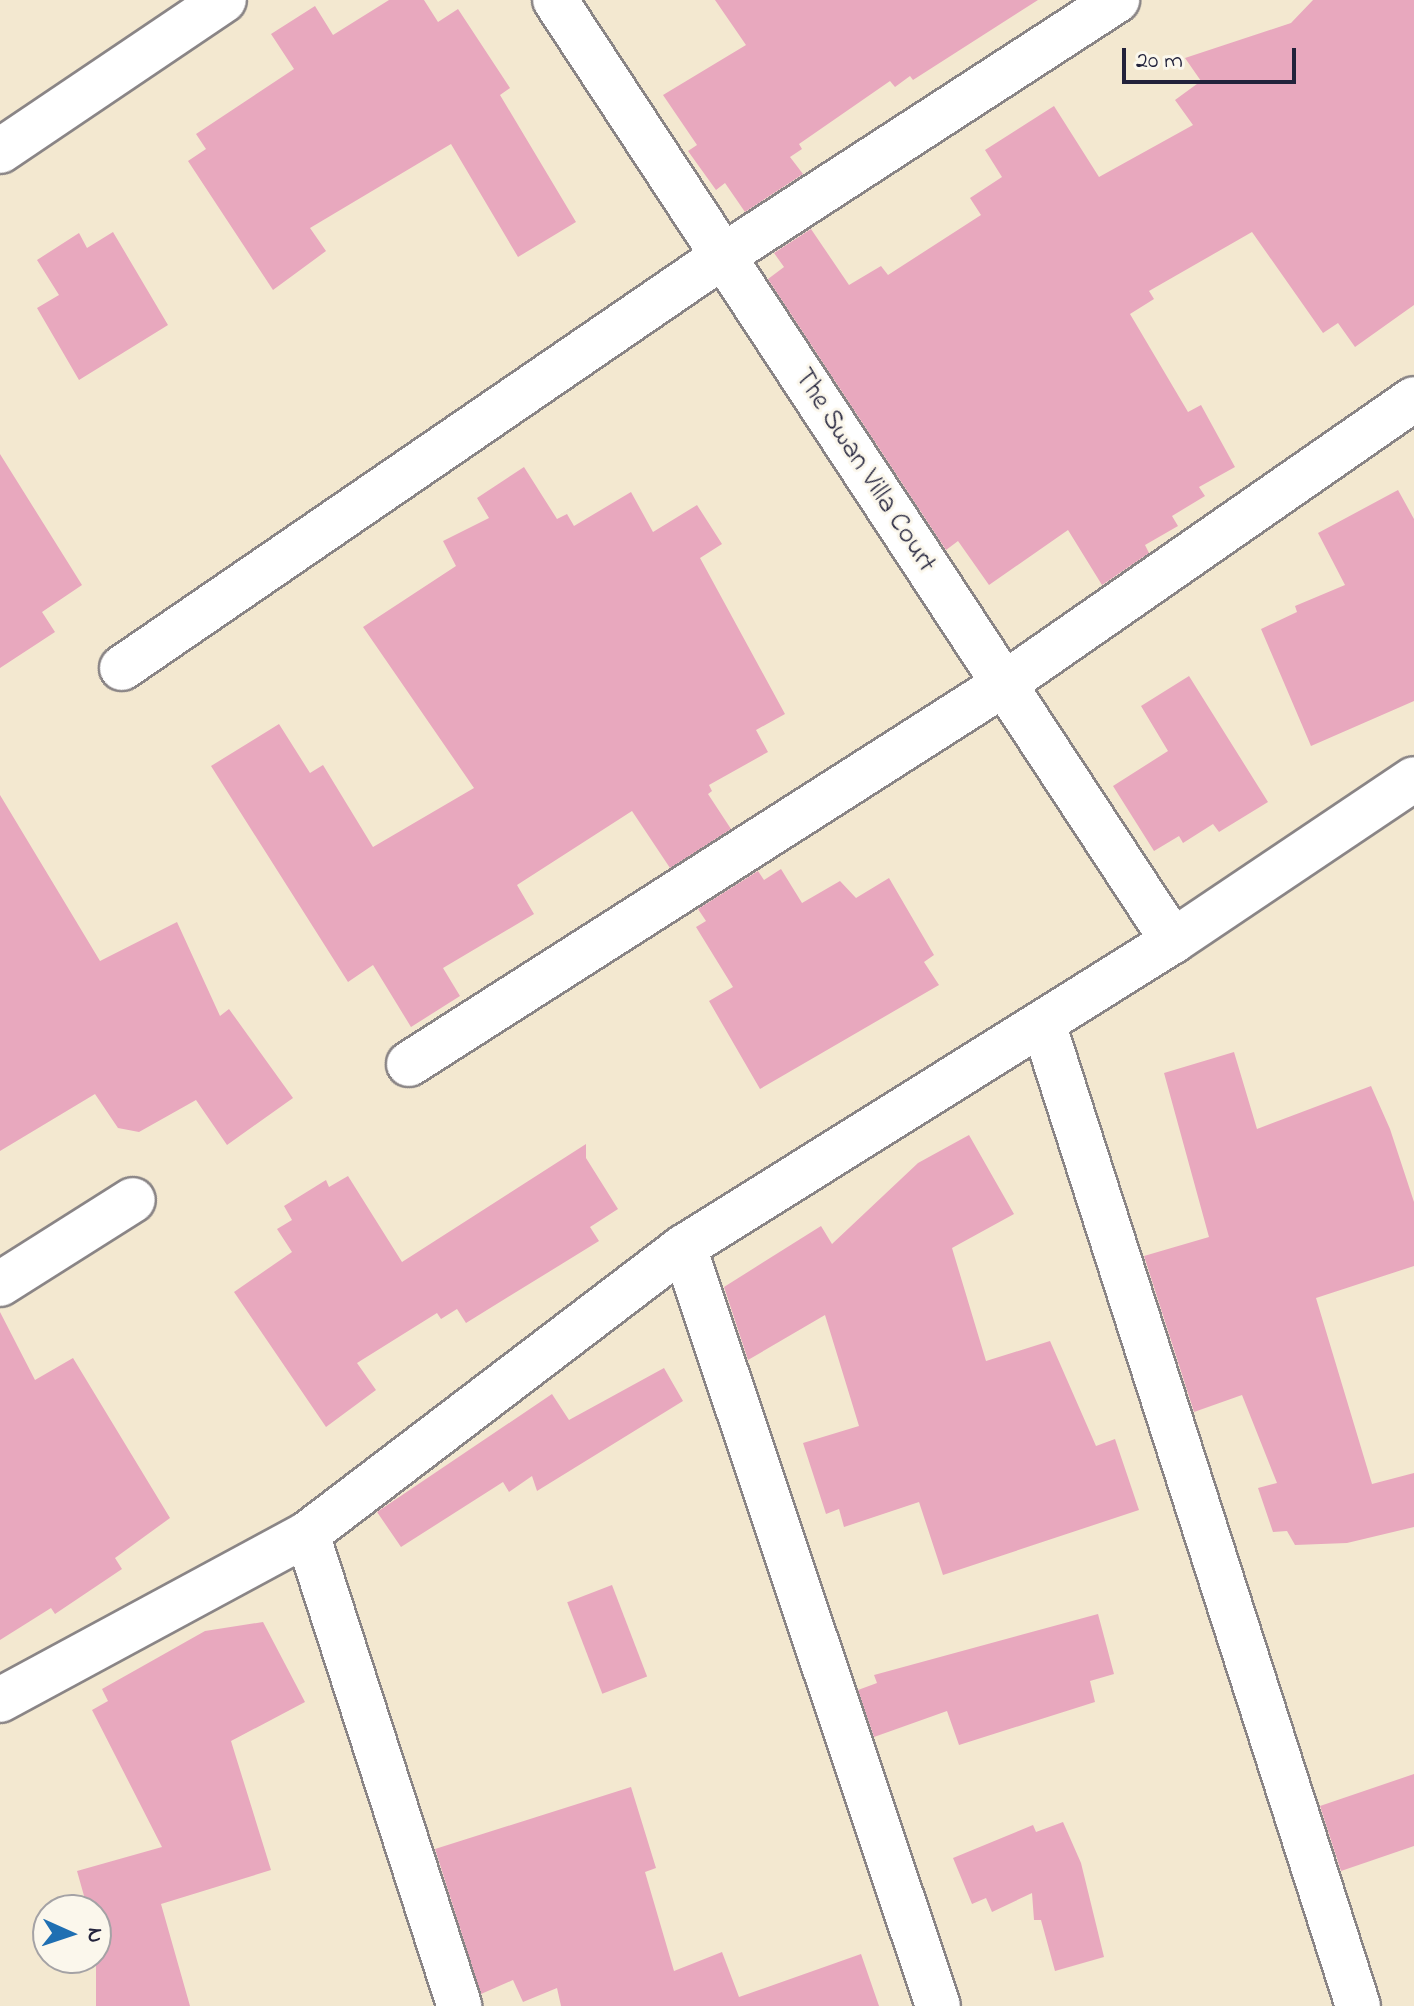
<!DOCTYPE html>
<html>
<head>
<meta charset="utf-8">
<style>
  body { margin:0 }
  #map { position:relative; width:1414px; height:2006px; overflow:hidden; background:#f3e8d0; font-family:"Indie Flower",sans-serif }
  div>[style] { position:absolute }
  [style*='--x'] { left:calc(var(--x)*1px); top:calc(var(--y)*1px); width:calc(var(--w)*1px); rotate:calc(var(--a)*1deg) }
  .building>* { inset:0; background:#e8a8be; transform-origin:0 0 }
  .roads { filter:drop-shadow(2px 0 #8a8586) drop-shadow(-2px 0 #8a8586) drop-shadow(0 2px #8a8586) drop-shadow(0 -2px #8a8586) }
  .minor>* { height:44px; margin:-22px; padding:0 22px; transform-origin:22px; border-radius:22px; background:#fff }
  span { translate:-50% -50%; white-space:nowrap; text-align:center; line-height:1.15; -webkit-text-stroke:6px #fbf7ec; paint-order:stroke }
  .street-label { font-size:28px; color:#22223b }
  .north { position:absolute; left:32px; top:1894px; width:80px; height:80px; box-sizing:border-box; background:#fbf7ec; border:2px solid #a4a2a5; border-radius:50%; rotate:93deg; font-size:22px; font-weight:700; line-height:32px; text-align:center; color:#22223b }
  .north::after { content:''; display:block; margin:auto; width:28px; height:36px; background:#1f6fb2; clip-path:polygon(50% 0,100% 100%,50% 72%,0 100%) }
  .scale { position:absolute; left:1122px; top:48px; width:174px; height:36px; box-sizing:border-box; border:4px solid #22223b; border-top:0; padding-left:10px; font-size:24px; line-height:28px; white-space:nowrap; color:#22223b; -webkit-text-stroke:6px #fbf7ec; paint-order:stroke }
</style>
</head>
<body>
<div id="map">
  <div class="building">
    <div style="clip-path:polygon(389px 0,424px 0,438px 22px,458px 9px,510px 88px,500px 95px,576px 222px,518px 257px,451px 144px,310px 228px,326px 251px,273px 290px,188px 161px,206px 149px,196px 134px,294px 69px,271px 34px,315px 6px,333px 35px)"></div>
    <div style="clip-path:polygon(715px 0,1038px 0,913px 80px,910px 76px,895px 87px,890px 81px,799px 144px,802px 149px,790px 157px,803px 174px,745px 212px,725px 183px,716px 190px,688px 151px,697px 145px,663px 95px,746px 45px)"></div>
    <div style="clip-path:polygon(1313px 0,1414px 0,1414px 305px,1355px 347px,1338px 323px,1323px 333px,1252px 232px,1149px 291px,1154px 299px,1130px 314px,1188px 412px,1201px 405px,1235px 467px,1199px 487px,1205px 496px,1172px 516px,1178px 526px,1145px 545px,1149px 553px,1102px 585px,1068px 530px,989px 585px,958px 541px,946px 550px,768px 279px,784px 267px,774px 253px,811px 229px,849px 285px,881px 266px,888px 275px,981px 215px,970px 198px,1002px 177px,985px 150px,1054px 106px,1099px 177px,1193px 125px,1175px 100px,1201px 81px,1185px 58px,1291px 23px)"></div>
    <div style="clip-path:polygon(113px 232px,168px 325px,79px 380px,37px 308px,59px 295px,37px 260px,79px 233px,87px 248px)"></div>
    <div style="clip-path:polygon(0 454px,82px 585px,42px 612px,55px 632px,0 668px)"></div>
    <div style="clip-path:polygon(524px 467px,557px 519px,567px 514px,574px 526px,631px 492px,653px 532px,697px 505px,722px 544px,700px 558px,785px 714px,756px 730px,768px 752px,709px 785px,712px 791px,708px 794px,731px 829px,670px 868px,632px 811px,517px 885px,534px 914px,443px 968px,460px 996px,411px 1027px,373px 965px,348px 982px,211px 766px,279px 724px,310px 773px,323px 765px,373px 847px,474px 788px,363px 627px,456px 566px,443px 541px,489px 518px,477px 498px)"></div>
    <div style="clip-path:polygon(1398px 490px,1414px 519px,1414px 701px,1311px 746px,1261px 629px,1297px 612px,1295px 606px,1345px 585px,1318px 533px)"></div>
    <div style="clip-path:polygon(1189px 676px,1268px 802px,1219px 832px,1213px 824px,1183px 843px,1179px 836px,1154px 851px,1113px 786px,1168px 751px,1141px 706px)"></div>
    <div style="clip-path:polygon(0 795px,100px 961px,177px 922px,220px 1016px,229px 1009px,293px 1098px,227px 1145px,196px 1100px,139px 1132px,118px 1128px,95px 1094px,0 1151px)"></div>
    <div style="clip-path:polygon(781px 869px,802px 903px,840px 881px,856px 898px,889px 878px,934px 955px,924px 962px,939px 985px,760px 1089px,709px 1001px,733px 987px,696px 927px,706px 921px,698px 909px,758px 871px,764px 880px)"></div>
    <div style="clip-path:polygon(1234px 1052px,1257px 1129px,1371px 1086px,1390px 1129px,1414px 1202px,1414px 1266px,1316px 1298px,1372px 1484px,1414px 1473px,1414px 1527px,1347px 1543px,1295px 1545px,1287px 1531px,1273px 1532px,1258px 1488px,1277px 1483px,1242px 1395px,1194px 1412px,1144px 1256px,1209px 1237px,1164px 1073px)"></div>
    <div style="clip-path:polygon(969px 1135px,1014px 1214px,952px 1248px,986px 1361px,1050px 1341px,1096px 1446px,1115px 1439px,1139px 1510px,943px 1575px,919px 1502px,844px 1527px,839px 1509px,826px 1514px,803px 1443px,859px 1426px,825px 1315px,748px 1360px,724px 1287px,821px 1226px,832px 1244px,918px 1163px)"></div>
    <div style="clip-path:polygon(586px 1144px,586px 1158px,618px 1209px,590px 1227px,599px 1241px,466px 1323px,457px 1309px,441px 1319px,437px 1313px,357px 1363px,376px 1390px,326px 1427px,234px 1292px,292px 1252px,277px 1229px,292px 1220px,284px 1206px,326px 1180px,329px 1187px,348px 1176px,402px 1262px)"></div>
    <div style="clip-path:polygon(0 1312px,35px 1380px,73px 1358px,170px 1518px,115px 1558px,122px 1569px,55px 1614px,51px 1608px,0 1640px)"></div>
    <div style="clip-path:polygon(664px 1368px,683px 1401px,537px 1491px,532px 1476px,509px 1492px,503px 1482px,401px 1547px,377px 1512px,552px 1394px,569px 1420px)"></div>
    <div style="left:612px;top:1585px;width:98px;height:48px;rotate:69deg"></div>
    <div style="clip-path:polygon(1098px 1614px,1114px 1674px,1090px 1681px,1095px 1702px,959px 1745px,947px 1711px,874px 1737px,858px 1690px,877px 1683px,874px 1675px)"></div>
    <div style="clip-path:polygon(263px 1622px,305px 1702px,231px 1741px,271px 1870px,161px 1904px,190px 2006px,96px 2006px,96px 1910px,88px 1910px,77px 1871px,162px 1847px,92px 1710px,108px 1701px,102px 1689px,205px 1631px)"></div>
    <div style="clip-path:polygon(1414px 1774px,1414px 1846px,1341px 1871px,1320px 1806px)"></div>
    <div style="clip-path:polygon(631px 1787px,656px 1868px,645px 1872px,674px 1971px,722px 1952px,739px 1997px,861px 1954px,879px 2006px,561px 2006px,557px 1988px,523px 2002px,513px 1980px,481px 1994px,435px 1849px)"></div>
    <div style="clip-path:polygon(1063px 1822px,1081px 1863px,1104px 1957px,1055px 1971px,1041px 1920px,1034px 1920px,1032px 1893px,992px 1912px,986px 1898px,972px 1904px,953px 1858px,1033px 1825px,1036px 1832px)"></div>
  </div>
  <div class="roads">
    <div class="minor">
      <div style="--x:555;--y:0;--w:1126;--a:56.71"></div>
      <div style="--x:0;--y:151;--w:270;--a:-34"></div>
      <div style="--x:122;--y:668;--w:729;--a:-34.43"></div>
      <div style="--x:723;--y:256;--w:470;--a:-33"></div>
      <div style="--x:1043;--y:1023;--w:1032;--a:72.23"></div>
      <div style="--x:409;--y:1064;--w:706;--a:-32.56"></div>
      <div style="--x:1004;--y:684;--w:499;--a:-34.8"></div>
      <div style="--x:684;--y:1247;--w:800;--a:71.5"></div>
      <div style="--x:0;--y:1284;--w:157;--a:-32.3"></div>
      <div style="--x:307;--y:1534;--w:496;--a:72.1"></div>
      <div style="--x:0;--y:1700;--w:349;--a:-28.4"></div>
      <div style="--x:307;--y:1534;--w:474;--a:-37.3"></div>
      <div style="--x:684;--y:1247;--w:577;--a:-32.04"></div>
      <div style="--x:1173;--y:941;--w:290;--a:-33.9"></div>
    </div>
  </div>
  <div class="street-label">
    <span style="left:864px;top:471px;rotate:57deg">The Swan Villa Court</span>
  </div>
  <div class="north">N</div>
  <div class="scale">20 m</div>
</div>
</body>
</html>
